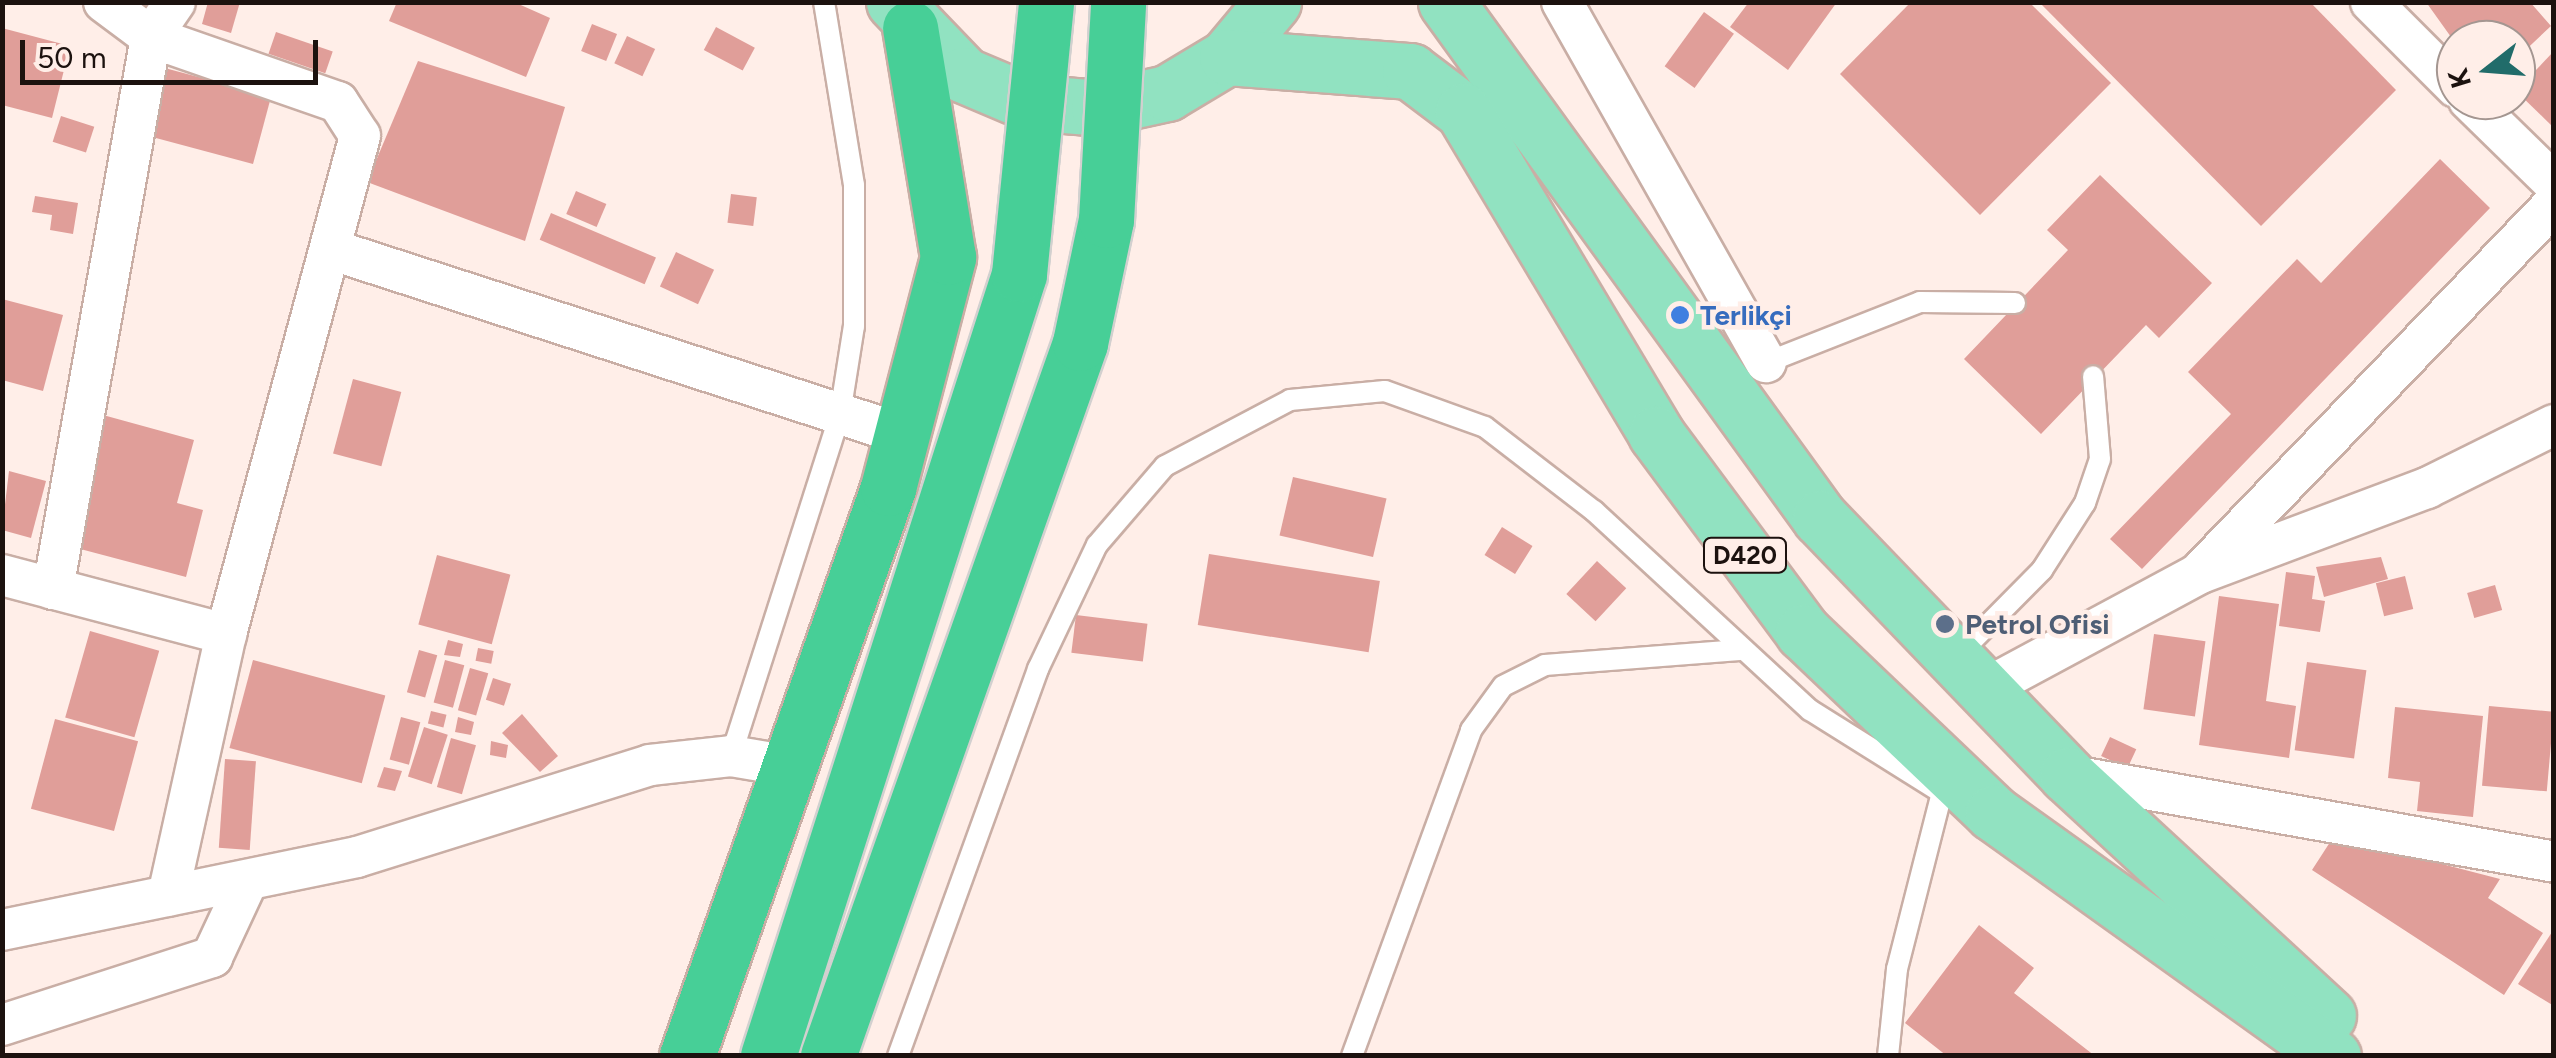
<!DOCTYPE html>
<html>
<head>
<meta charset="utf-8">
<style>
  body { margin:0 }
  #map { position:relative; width:2556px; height:1058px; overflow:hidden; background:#ffeee8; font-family:Figtree,sans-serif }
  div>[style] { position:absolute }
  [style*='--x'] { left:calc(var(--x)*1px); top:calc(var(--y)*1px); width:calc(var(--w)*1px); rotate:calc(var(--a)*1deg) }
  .building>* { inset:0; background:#e09e99; transform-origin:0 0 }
  .roads { filter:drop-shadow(2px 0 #c9aea5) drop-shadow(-2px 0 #c9aea5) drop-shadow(0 2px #c9aea5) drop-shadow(0 -2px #c9aea5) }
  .lane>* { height:20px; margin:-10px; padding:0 10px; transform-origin:10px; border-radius:10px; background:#fff }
  .street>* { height:40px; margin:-20px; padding:0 20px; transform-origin:20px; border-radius:20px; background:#fff }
  .primary>* { height:55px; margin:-27.5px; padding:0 27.5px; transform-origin:27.5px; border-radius:27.5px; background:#91e2c1 }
  .highway>* { height:55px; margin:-27.5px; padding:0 27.5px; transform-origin:27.5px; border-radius:27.5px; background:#47cf97 }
  .bridges { filter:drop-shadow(2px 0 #d2d0cf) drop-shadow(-2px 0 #d2d0cf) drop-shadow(0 2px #d2d0cf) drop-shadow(0 -2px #d2d0cf) }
  .highway-bridge>* { height:55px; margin:-27.5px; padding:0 27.5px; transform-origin:27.5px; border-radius:27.5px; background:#47cf97 }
  .dots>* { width:28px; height:28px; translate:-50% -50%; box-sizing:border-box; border:5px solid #ffeee8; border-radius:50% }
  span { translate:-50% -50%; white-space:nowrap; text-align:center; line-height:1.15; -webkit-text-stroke:9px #ffeee8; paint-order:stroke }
  .shield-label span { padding:2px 8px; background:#ffeee8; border:2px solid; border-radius:8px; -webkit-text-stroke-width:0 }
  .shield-label { font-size:25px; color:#1c120f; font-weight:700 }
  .shop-label { font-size:28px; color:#366cbe; font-weight:700 }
  .left { translate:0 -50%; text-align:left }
  .service-label { font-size:28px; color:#4e5e75; font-weight:700 }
  .frame { position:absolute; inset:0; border:5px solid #1c120f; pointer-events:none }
  .north { position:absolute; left:2436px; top:20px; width:100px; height:100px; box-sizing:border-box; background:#ffeee8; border:2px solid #a49691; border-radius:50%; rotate:253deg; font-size:28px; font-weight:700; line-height:40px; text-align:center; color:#1c120f }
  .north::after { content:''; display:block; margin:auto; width:35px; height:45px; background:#216c6a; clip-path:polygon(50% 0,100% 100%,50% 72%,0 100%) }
  .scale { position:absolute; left:20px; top:40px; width:298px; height:45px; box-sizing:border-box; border:5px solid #1c120f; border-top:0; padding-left:12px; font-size:30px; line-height:35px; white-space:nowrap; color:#1c120f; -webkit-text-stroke:8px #ffeee8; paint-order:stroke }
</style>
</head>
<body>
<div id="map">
  <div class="building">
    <div style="clip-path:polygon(208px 2px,240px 2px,231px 33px,202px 24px)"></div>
    <div style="clip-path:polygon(397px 2px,514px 2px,550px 18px,526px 77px,389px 21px)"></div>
    <div style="clip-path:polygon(1749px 2px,1837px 2px,1788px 70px,1730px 27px)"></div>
    <div style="clip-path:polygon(1911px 2px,2029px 2px,2111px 83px,1980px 215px,1840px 74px)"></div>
    <div style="clip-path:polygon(2039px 2px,2310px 2px,2396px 90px,2261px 226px)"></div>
    <div style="clip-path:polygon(2426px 2px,2530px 2px,2551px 26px,2516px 59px,2516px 40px,2456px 44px)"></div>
    <div style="left:1704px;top:12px;width:37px;height:67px;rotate:36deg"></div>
    <div style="left:592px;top:24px;width:27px;height:29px;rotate:22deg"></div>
    <div style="left:716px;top:27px;width:44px;height:26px;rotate:28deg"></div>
    <div style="clip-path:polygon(2px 28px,70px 46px,52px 118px,2px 105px)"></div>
    <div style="left:276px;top:32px;width:60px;height:23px;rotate:19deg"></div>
    <div style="left:627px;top:36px;width:31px;height:30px;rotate:25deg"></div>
    <div style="clip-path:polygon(2554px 51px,2554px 128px,2516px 91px)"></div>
    <div style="clip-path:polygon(418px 61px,565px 107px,525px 241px,367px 182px)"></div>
    <div style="left:161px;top:67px;width:114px;height:70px;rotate:15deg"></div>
    <div style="left:61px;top:116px;width:35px;height:27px;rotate:18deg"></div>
    <div style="clip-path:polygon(2440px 159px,2490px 208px,2142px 569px,2110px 539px,2231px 414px,2188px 372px,2297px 259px,2321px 283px)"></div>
    <div style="clip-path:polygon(2100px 175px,2212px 283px,2159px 338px,2146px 325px,2041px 434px,1964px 359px,2068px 250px,2047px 230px)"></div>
    <div style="left:576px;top:191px;width:33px;height:25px;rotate:23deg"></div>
    <div style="left:731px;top:194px;width:26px;height:29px;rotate:7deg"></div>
    <div style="clip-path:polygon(35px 196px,78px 203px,73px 234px,50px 230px,52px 215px,32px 212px)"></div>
    <div style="left:551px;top:213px;width:114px;height:29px;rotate:23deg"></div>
    <div style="left:676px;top:252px;width:42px;height:38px;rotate:25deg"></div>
    <div style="clip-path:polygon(2px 299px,63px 315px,43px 391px,2px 380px)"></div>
    <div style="left:353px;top:379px;width:50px;height:77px;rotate:15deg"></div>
    <div style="clip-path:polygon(103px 415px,194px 440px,177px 503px,203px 510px,186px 577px,69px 546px)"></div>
    <div style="clip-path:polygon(9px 471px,46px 481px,31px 538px,2px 530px)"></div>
    <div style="left:1293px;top:477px;width:96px;height:60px;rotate:13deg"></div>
    <div style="left:1502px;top:527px;width:36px;height:33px;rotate:32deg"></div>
    <div style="left:1209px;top:554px;width:173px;height:72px;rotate:9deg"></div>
    <div style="left:437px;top:555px;width:76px;height:72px;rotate:15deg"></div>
    <div style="clip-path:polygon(2381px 557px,2388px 579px,2324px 597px,2316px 567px)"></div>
    <div style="left:1597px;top:561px;width:40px;height:45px;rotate:43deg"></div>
    <div style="clip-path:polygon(2286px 572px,2315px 576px,2312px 599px,2325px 601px,2320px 632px,2279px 626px)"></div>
    <div style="left:2405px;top:576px;width:34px;height:30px;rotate:76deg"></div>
    <div style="left:2495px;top:585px;width:26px;height:29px;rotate:74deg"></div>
    <div style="clip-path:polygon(2219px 596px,2279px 604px,2266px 701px,2296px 706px,2289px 758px,2199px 745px)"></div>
    <div style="left:1076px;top:615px;width:72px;height:38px;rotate:7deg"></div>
    <div style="left:90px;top:631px;width:72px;height:90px;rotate:16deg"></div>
    <div style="left:2154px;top:634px;width:52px;height:76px;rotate:8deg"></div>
    <div style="clip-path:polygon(448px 640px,463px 644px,460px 657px,444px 655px)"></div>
    <div style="left:478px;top:648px;width:16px;height:13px;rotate:11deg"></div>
    <div style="left:419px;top:650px;width:19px;height:44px;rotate:16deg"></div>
    <div style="left:253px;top:660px;width:137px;height:91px;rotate:15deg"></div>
    <div style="left:445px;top:660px;width:20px;height:44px;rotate:15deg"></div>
    <div style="left:2307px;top:662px;width:60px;height:89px;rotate:8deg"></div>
    <div style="left:470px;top:668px;width:19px;height:44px;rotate:16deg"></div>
    <div style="left:493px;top:678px;width:19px;height:23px;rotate:18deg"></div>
    <div style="left:2489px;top:706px;width:65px;height:80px;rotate:5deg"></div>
    <div style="clip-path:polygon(2395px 707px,2483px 716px,2473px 817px,2417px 811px,2420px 782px,2388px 778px)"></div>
    <div style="left:431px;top:711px;width:16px;height:13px;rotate:14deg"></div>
    <div style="clip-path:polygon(522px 714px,558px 756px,540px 772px,502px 733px)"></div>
    <div style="left:401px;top:717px;width:20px;height:44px;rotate:15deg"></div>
    <div style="clip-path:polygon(458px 717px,474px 722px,471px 735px,455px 732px)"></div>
    <div style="left:55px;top:719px;width:86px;height:93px;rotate:15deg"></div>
    <div style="left:424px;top:727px;width:25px;height:52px;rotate:18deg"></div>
    <div style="left:2110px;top:737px;width:29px;height:21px;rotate:25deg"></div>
    <div style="left:451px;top:738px;width:26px;height:51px;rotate:16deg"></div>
    <div style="clip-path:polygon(491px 741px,508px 745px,506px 758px,490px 755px)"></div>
    <div style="left:225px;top:759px;width:31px;height:89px;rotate:4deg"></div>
    <div style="clip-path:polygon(384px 767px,402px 771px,395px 791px,377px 787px)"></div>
    <div style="clip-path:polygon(2334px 836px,2500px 879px,2488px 898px,2543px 933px,2504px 995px,2312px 870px)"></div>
    <div style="clip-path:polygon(1979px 925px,2034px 968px,2014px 993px,2095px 1056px,1947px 1056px,1905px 1023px)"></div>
    <div style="clip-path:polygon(2554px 929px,2554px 1006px,2518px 984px)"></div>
  </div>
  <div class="roads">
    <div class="lane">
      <div style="--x:1760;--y:365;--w:172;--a:-21.5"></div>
      <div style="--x:1920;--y:302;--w:95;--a:0.6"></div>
      <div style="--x:1955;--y:658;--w:124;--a:-45.3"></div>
      <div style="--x:2042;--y:570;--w:80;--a:-57.3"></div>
      <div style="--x:2085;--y:503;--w:46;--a:-71.2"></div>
      <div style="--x:2100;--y:459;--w:83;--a:-94.8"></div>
      <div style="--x:731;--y:756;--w:359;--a:-72.3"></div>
      <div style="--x:840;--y:414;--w:89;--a:-81"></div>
      <div style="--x:854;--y:326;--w:141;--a:-90"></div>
      <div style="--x:854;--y:185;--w:185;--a:-99.3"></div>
      <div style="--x:898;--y:1056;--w:412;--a:-70.1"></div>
      <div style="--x:1038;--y:669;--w:137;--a:-64.6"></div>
      <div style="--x:1097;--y:545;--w:104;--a:-49.3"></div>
      <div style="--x:1165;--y:466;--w:141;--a:-27.8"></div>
      <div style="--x:1290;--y:400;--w:95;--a:-5.4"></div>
      <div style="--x:1385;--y:391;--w:106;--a:19.8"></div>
      <div style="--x:1485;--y:427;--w:138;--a:37.6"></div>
      <div style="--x:1594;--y:511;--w:294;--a:42.7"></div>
      <div style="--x:1810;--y:710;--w:149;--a:32.1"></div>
      <div style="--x:1352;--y:1056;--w:347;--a:-69.9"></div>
      <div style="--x:1471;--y:730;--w:54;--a:-54"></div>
      <div style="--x:1503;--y:686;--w:47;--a:-26.6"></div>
      <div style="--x:1545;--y:665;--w:195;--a:-4.4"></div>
      <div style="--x:1888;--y:1056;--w:87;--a:-84.1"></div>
      <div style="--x:1897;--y:969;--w:182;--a:-75.7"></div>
    </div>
    <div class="street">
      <div style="--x:104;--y:2;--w:59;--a:36.7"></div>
      <div style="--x:151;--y:37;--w:198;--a:19.2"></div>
      <div style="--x:338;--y:102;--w:40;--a:57.1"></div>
      <div style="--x:360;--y:136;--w:516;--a:105.06"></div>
      <div style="--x:226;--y:634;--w:268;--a:102.5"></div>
      <div style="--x:1562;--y:2;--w:414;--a:60.5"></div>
      <div style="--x:2371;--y:2;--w:120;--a:45"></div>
      <div style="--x:2469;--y:100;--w:119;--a:44.3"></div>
      <div style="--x:333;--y:250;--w:598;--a:17.92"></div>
      <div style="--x:2203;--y:569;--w:506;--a:-46.12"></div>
      <div style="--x:2;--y:575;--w:232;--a:14.8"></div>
      <div style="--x:53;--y:589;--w:561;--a:-79.93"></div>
      <div style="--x:151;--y:37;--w:42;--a:-55.6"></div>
      <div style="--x:1983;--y:690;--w:244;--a:-28.3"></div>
      <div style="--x:2198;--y:574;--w:245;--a:-20.6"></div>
      <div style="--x:2427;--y:488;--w:142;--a:-26.4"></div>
      <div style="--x:2067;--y:775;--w:495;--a:10.1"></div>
      <div style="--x:2;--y:930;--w:362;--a:-11.6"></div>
      <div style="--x:357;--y:857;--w:307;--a:-17.4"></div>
      <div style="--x:650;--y:765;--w:81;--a:-6.3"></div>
      <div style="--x:731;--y:756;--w:60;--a:9.6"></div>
      <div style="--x:2;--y:1025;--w:221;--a:-17.9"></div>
      <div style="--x:212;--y:957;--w:81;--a:-65"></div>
    </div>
    <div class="primary">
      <div style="--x:894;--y:2;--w:101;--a:46.2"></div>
      <div style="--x:964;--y:75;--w:69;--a:22.9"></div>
      <div style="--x:1028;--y:102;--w:71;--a:4.8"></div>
      <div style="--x:1099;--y:108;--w:70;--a:-12.4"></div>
      <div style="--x:1167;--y:93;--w:70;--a:-31"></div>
      <div style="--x:1227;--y:57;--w:72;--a:-50.1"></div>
      <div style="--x:1446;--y:2;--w:637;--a:54.07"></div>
      <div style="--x:1820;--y:518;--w:356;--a:46.1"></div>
      <div style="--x:2067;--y:775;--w:355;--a:42.7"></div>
      <div style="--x:1227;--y:57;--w:184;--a:4.4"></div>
      <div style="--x:1410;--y:71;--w:66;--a:37"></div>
      <div style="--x:1463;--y:111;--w:376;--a:59.1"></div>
      <div style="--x:1656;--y:434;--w:247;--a:53.4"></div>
      <div style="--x:1803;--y:632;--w:262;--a:43.6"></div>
      <div style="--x:1993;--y:813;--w:418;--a:35.6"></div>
    </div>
    <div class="highway">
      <div style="--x:687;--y:1056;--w:603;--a:-70.51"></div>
      <div style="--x:888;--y:488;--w:239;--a:-75.4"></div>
      <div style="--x:948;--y:257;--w:232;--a:-99.4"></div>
    </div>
  </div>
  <div class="bridges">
    <div class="highway-bridge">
      <div style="--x:768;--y:1056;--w:821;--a:-72.2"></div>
      <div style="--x:1019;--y:274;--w:273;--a:-84.3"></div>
      <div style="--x:828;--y:1056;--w:756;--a:-70.53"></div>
      <div style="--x:1080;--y:343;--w:126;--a:-78.1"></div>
      <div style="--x:1106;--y:220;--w:218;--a:-86.8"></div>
    </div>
  </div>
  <div class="dots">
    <div style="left:1680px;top:315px;background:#3f7fe0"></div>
    <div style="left:1945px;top:624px;background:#5c6f8a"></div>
  </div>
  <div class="shield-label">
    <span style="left:1745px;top:555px">D420</span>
  </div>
  <div class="shop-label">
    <span class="left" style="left:1700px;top:315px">Terlikçi</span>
  </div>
  <div class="service-label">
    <span class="left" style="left:1965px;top:624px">Petrol Ofisi</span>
  </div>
  <div class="frame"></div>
  <div class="north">K</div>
  <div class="scale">50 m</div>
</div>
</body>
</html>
